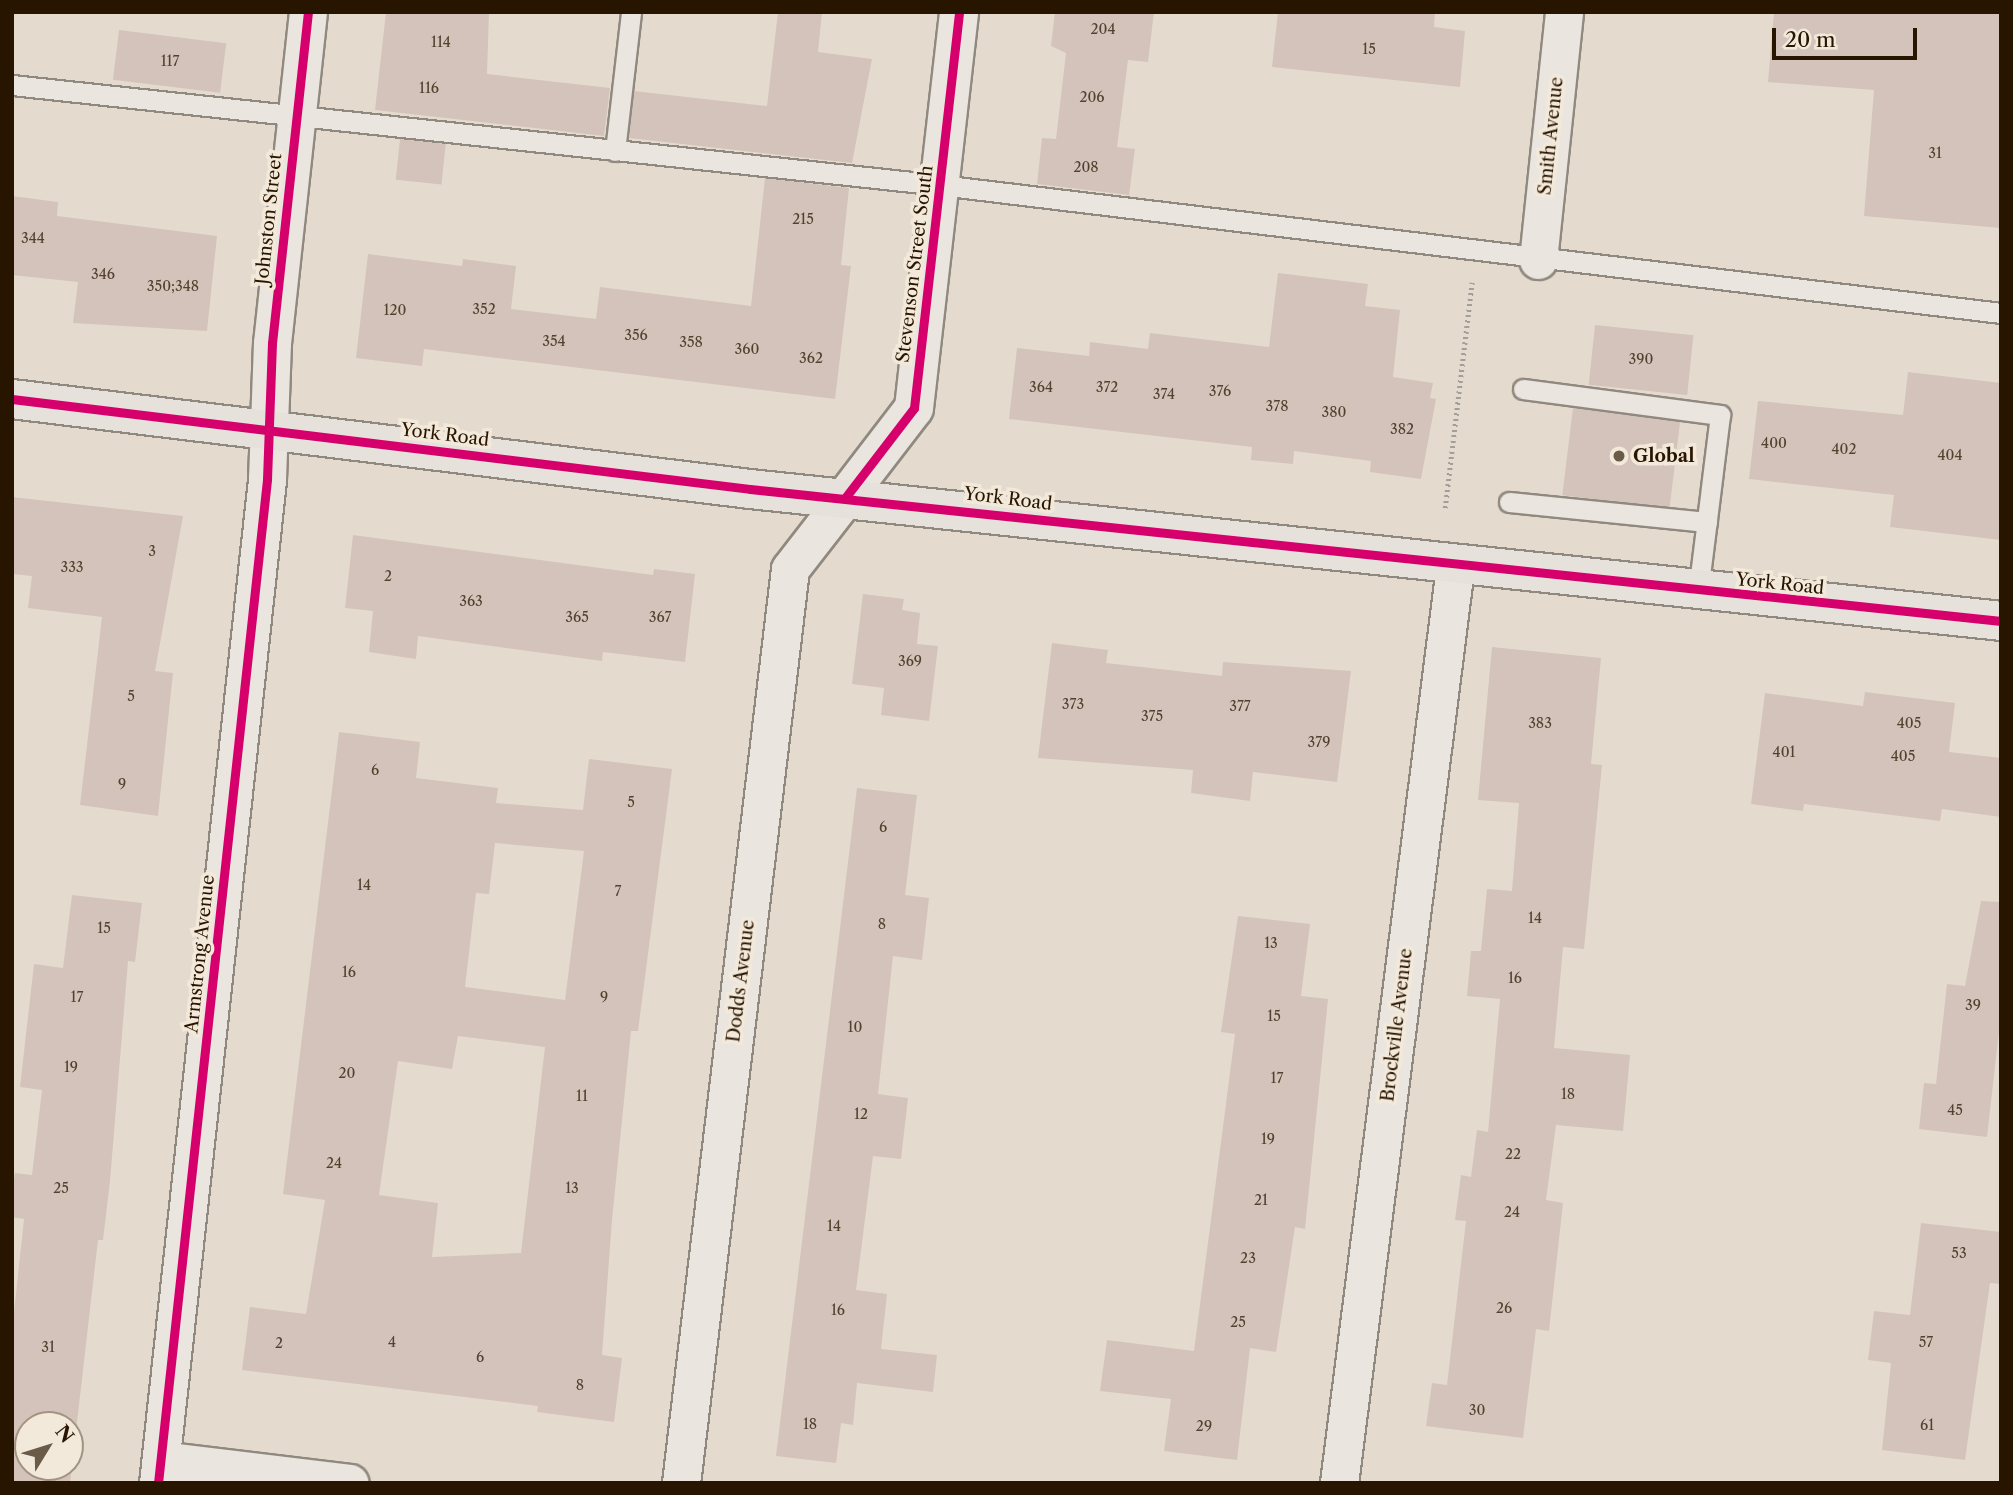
<!DOCTYPE html>
<html>
<head>
<meta charset="utf-8">
<style>
  body { margin:0 }
  #map { position:relative; width:2013px; height:1495px; overflow:hidden; background:#e4dbce; font-family:"Libre Caslon Text",serif }
  div>[style] { position:absolute }
  [style*='--x'] { left:calc(var(--x)*1px); top:calc(var(--y)*1px); width:calc(var(--w)*1px); rotate:calc(var(--a)*1deg) }
  .building>* { inset:0; background:#d4c3ba; transform-origin:0 0 }
  .path>* { height:4.5px; margin-top:-2.25px; transform-origin:0; background:repeating-linear-gradient(90deg,#a39e97 0 2px,transparent 0 5.5px) }
  .roads { filter:drop-shadow(2px 0 #90897f) drop-shadow(-2px 0 #90897f) drop-shadow(0 2px #90897f) drop-shadow(0 -2px #90897f) }
  .service>* { height:19px; margin:-9.5px; padding:0 9.5px; transform-origin:9.5px; border-radius:9.5px; background:#eae5df }
  .minor>* { height:37px; margin:-18.5px; padding:0 18.5px; transform-origin:18.5px; border-radius:18.5px; background:#eae5df }
  .tertiary>* { height:38px; margin:-19px; padding:0 19px; transform-origin:19px; border-radius:19px; background:#eae5df }
  .primary>* { height:38px; margin:-19px; padding:0 19px; transform-origin:19px; border-radius:19px; background:#e6e1da }
  .cycleway>* { height:9px; margin:-4.5px; padding:0 4.5px; transform-origin:4.5px; border-radius:4.5px; background:#d6006c }
  .dots>* { width:19px; height:19px; translate:-50% -50%; box-sizing:border-box; border:4px solid #f3e9da; border-radius:50% }
  span { translate:-50% -50%; white-space:nowrap; text-align:center; line-height:1.15; -webkit-text-stroke:7px #f3e9da; paint-order:stroke }
  .number-label { font-size:14px; color:#53402e }
  .number-label span { -webkit-text-stroke-width:0 }
  .street-label { font-size:18px; color:#281500 }
  .poi-label { font-size:18px; color:#281500; font-weight:700 }
  .left { translate:0 -50%; text-align:left }
  .frame { position:absolute; inset:0; border:14px solid #281500; pointer-events:none }
  .north { position:absolute; left:14px; top:1411px; width:70px; height:70px; box-sizing:border-box; background:#f3e9da; border:2px solid #a29483; border-radius:50%; rotate:52deg; font-size:19px; font-weight:700; line-height:28px; text-align:center; color:#281500 }
  .north::after { content:''; display:block; margin:auto; width:24px; height:32px; background:#6a5a48; clip-path:polygon(50% 0,100% 100%,50% 72%,0 100%) }
  .scale { position:absolute; left:1772px; top:28px; width:145px; height:32px; box-sizing:border-box; border:4px solid #281500; border-top:0; padding-left:9px; font-size:21px; line-height:24px; white-space:nowrap; color:#281500; -webkit-text-stroke:5px #f3e9da; paint-order:stroke }
</style>
</head>
<body>
<div id="map">
  <div class="building">
    <div style="clip-path:polygon(386px 12px,489px 12px,487px 74px,610px 88px,604px 136px,375px 110px)"></div>
    <div style="clip-path:polygon(778px 12px,822px 12px,818px 52px,872px 59px,852px 163px,629px 138px,634px 91px,767px 106px)"></div>
    <div style="clip-path:polygon(1055px 12px,1154px 12px,1148px 62px,1128px 60px,1117px 147px,1135px 149px,1129px 195px,1037px 184px,1042px 138px,1056px 139px,1066px 53px,1051px 46px)"></div>
    <div style="clip-path:polygon(1278px 12px,1435px 12px,1434px 27px,1465px 31px,1460px 87px,1272px 67px)"></div>
    <div style="clip-path:polygon(1774px 12px,2001px 12px,2001px 228px,1864px 216px,1874px 90px,1768px 82px)"></div>
    <div style="left:119px;top:30px;width:108px;height:50px;rotate:7deg"></div>
    <div style="left:400px;top:139px;width:46px;height:41px;rotate:6deg"></div>
    <div style="clip-path:polygon(765px 178px,849px 188px,841px 265px,851px 266px,835px 399px,424px 349px,422px 366px,356px 358px,368px 254px,462px 266px,463px 259px,516px 266px,511px 309px,596px 319px,600px 287px,751px 306px)"></div>
    <div style="clip-path:polygon(12px 196px,58px 202px,57px 216px,217px 236px,207px 331px,73px 323px,78px 282px,12px 275px)"></div>
    <div style="clip-path:polygon(1278px 273px,1368px 284px,1365px 306px,1400px 310px,1393px 377px,1433px 383px,1430px 398px,1436px 399px,1421px 479px,1370px 472px,1371px 461px,1294px 451px,1293px 464px,1251px 460px,1252px 447px,1009px 419px,1017px 348px,1089px 356px,1090px 342px,1148px 349px,1150px 333px,1269px 347px)"></div>
    <div style="left:1595px;top:325px;width:99px;height:60px;rotate:6deg"></div>
    <div style="clip-path:polygon(1908px 372px,2001px 383px,2001px 540px,1890px 527px,1894px 495px,1749px 479px,1758px 401px,1903px 415px)"></div>
    <div style="left:1573px;top:408px;width:108px;height:88px;rotate:7deg"></div>
    <div style="clip-path:polygon(12px 497px,183px 516px,155px 671px,173px 673px,158px 816px,80px 805px,102px 617px,28px 608px,32px 576px,12px 574px)"></div>
    <div style="clip-path:polygon(353px 535px,653px 575px,654px 569px,695px 574px,685px 662px,603px 652px,602px 661px,418px 636px,416px 659px,369px 652px,373px 611px,345px 608px)"></div>
    <div style="clip-path:polygon(863px 594px,904px 599px,902px 610px,920px 613px,917px 644px,938px 646px,929px 721px,881px 715px,884px 688px,852px 684px)"></div>
    <div style="clip-path:polygon(1052px 643px,1108px 650px,1106px 663px,1222px 676px,1223px 662px,1351px 671px,1337px 782px,1253px 772px,1250px 801px,1191px 793px,1193px 770px,1038px 758px)"></div>
    <div style="clip-path:polygon(1492px 647px,1601px 658px,1591px 764px,1602px 765px,1584px 949px,1563px 947px,1554px 1048px,1630px 1055px,1623px 1131px,1556px 1125px,1546px 1200px,1563px 1203px,1549px 1331px,1536px 1329px,1523px 1438px,1426px 1426px,1432px 1383px,1447px 1385px,1466px 1221px,1455px 1220px,1461px 1175px,1471px 1177px,1477px 1130px,1488px 1132px,1500px 999px,1467px 996px,1471px 951px,1481px 951px,1487px 889px,1512px 891px,1519px 803px,1478px 800px)"></div>
    <div style="clip-path:polygon(1865px 692px,1955px 703px,1949px 752px,2001px 758px,2001px 817px,1942px 809px,1940px 821px,1804px 804px,1803px 811px,1751px 804px,1765px 693px,1863px 706px)"></div>
    <div style="clip-path:polygon(evenodd,339px 732px,420px 742px,416px 778px,498px 788px,496px 803px,583px 810px,589px 759px,672px 769px,638px 1031px,631px 1031px,612px 1220px,602px 1355px,622px 1358px,614px 1422px,537px 1412px,538px 1406px,242px 1370px,250px 1307px,306px 1314px,325px 1200px,283px 1194px,339px 732px,495px 843px,584px 851px,565px 1000px,465px 987px,476px 893px,489px 894px,495px 843px,339px 732px,458px 1036px,545px 1047px,521px 1253px,432px 1257px,438px 1203px,379px 1195px,398px 1061px,452px 1069px,458px 1036px)"></div>
    <div style="clip-path:polygon(857px 788px,917px 795px,905px 895px,929px 898px,922px 960px,893px 956px,878px 1094px,908px 1098px,901px 1159px,873px 1156px,856px 1290px,887px 1294px,881px 1349px,937px 1355px,933px 1392px,857px 1383px,853px 1425px,841px 1423px,836px 1463px,776px 1456px)"></div>
    <div style="clip-path:polygon(evenodd,72px 895px,142px 903px,135px 962px,128px 961px,110px 1181px,103px 1240px,98px 1240px,70px 1483px,12px 1483px,12px 1331px,24px 1219px,12px 1217px,12px 1194px,15px 1173px,32px 1175px,42px 1090px,20px 1087px,34px 964px,63px 968px,72px 895px,28px 1425px,70px 1425px,70px 1467px,28px 1467px,28px 1425px)"></div>
    <div style="clip-path:polygon(1981px 901px,2001px 902px,2001px 1014px,1987px 1137px,1919px 1129px,1924px 1083px,1936px 1084px,1947px 984px,1965px 986px)"></div>
    <div style="clip-path:polygon(1238px 916px,1310px 924px,1301px 996px,1328px 999px,1305px 1229px,1295px 1227px,1276px 1352px,1250px 1348px,1237px 1460px,1164px 1451px,1171px 1399px,1100px 1391px,1107px 1340px,1194px 1351px,1235px 1034px,1221px 1032px)"></div>
    <div style="clip-path:polygon(1921px 1223px,2001px 1232px,2001px 1284px,1990px 1283px,1965px 1460px,1882px 1450px,1891px 1363px,1868px 1360px,1874px 1311px,1910px 1315px)"></div>
  </div>
  <div class="path">
    <div style="--x:1445;--y:508;--w:227;--a:-83.2"></div>
  </div>
  <div class="roads">
    <div class="service">
      <div style="--x:12;--y:85;--w:933;--a:6.15"></div>
      <div style="--x:940;--y:185;--w:1069;--a:6.88"></div>
      <div style="--x:615;--y:151;--w:140;--a:-83.4"></div>
      <div style="--x:1523;--y:389;--w:199;--a:7.5"></div>
      <div style="--x:1720;--y:415;--w:178;--a:97.1"></div>
      <div style="--x:1509;--y:502;--w:199;--a:5.8"></div>
    </div>
    <div class="minor">
      <div style="--x:1538;--y:260;--w:249;--a:-84"></div>
      <div style="--x:161;--y:1460;--w:190;--a:6.9"></div>
      <div style="--x:158;--y:1483;--w:1010;--a:-83.8"></div>
      <div style="--x:267;--y:479;--w:136;--a:-87.9"></div>
      <div style="--x:272;--y:343;--w:333;--a:-83.8"></div>
      <div style="--x:681;--y:1483;--w:920;--a:-83.2"></div>
      <div style="--x:790;--y:569;--w:90;--a:-52.2"></div>
      <div style="--x:1339;--y:1483;--w:923;--a:-82.78"></div>
    </div>
    <div class="tertiary">
      <div style="--x:845;--y:498;--w:113;--a:-52.5"></div>
      <div style="--x:914;--y:408;--w:399;--a:-83.5"></div>
    </div>
    <div class="primary">
      <div style="--x:12;--y:399;--w:743;--a:6.95"></div>
      <div style="--x:750;--y:489;--w:1258;--a:6.02"></div>
    </div>
  </div>
  <div class="cycleway">
    <div style="--x:12;--y:399;--w:743;--a:6.95"></div>
    <div style="--x:750;--y:489;--w:1258;--a:6.02"></div>
    <div style="--x:845;--y:498;--w:113;--a:-52.5"></div>
    <div style="--x:914;--y:408;--w:399;--a:-83.5"></div>
    <div style="--x:158;--y:1483;--w:1010;--a:-83.8"></div>
    <div style="--x:267;--y:479;--w:136;--a:-87.9"></div>
    <div style="--x:272;--y:343;--w:333;--a:-83.8"></div>
  </div>
  <div class="dots">
    <div style="left:1619px;top:456px;background:#6a5a48"></div>
  </div>
  <div class="number-label">
    <span style="left:1103px;top:29px">204</span>
    <span style="left:441px;top:42px">114</span>
    <span style="left:1369px;top:49px">15</span>
    <span style="left:170px;top:61px">117</span>
    <span style="left:429px;top:88px">116</span>
    <span style="left:1092px;top:97px">206</span>
    <span style="left:1935px;top:153px">31</span>
    <span style="left:1086px;top:167px">208</span>
    <span style="left:803px;top:219px">215</span>
    <span style="left:33px;top:238px">344</span>
    <span style="left:103px;top:274px">346</span>
    <span style="left:173px;top:286px">350;348</span>
    <span style="left:484px;top:309px">352</span>
    <span style="left:395px;top:310px">120</span>
    <span style="left:636px;top:335px">356</span>
    <span style="left:554px;top:341px">354</span>
    <span style="left:691px;top:342px">358</span>
    <span style="left:747px;top:349px">360</span>
    <span style="left:811px;top:358px">362</span>
    <span style="left:1641px;top:359px">390</span>
    <span style="left:1041px;top:387px">364</span>
    <span style="left:1107px;top:387px">372</span>
    <span style="left:1220px;top:391px">376</span>
    <span style="left:1164px;top:394px">374</span>
    <span style="left:1277px;top:406px">378</span>
    <span style="left:1334px;top:412px">380</span>
    <span style="left:1402px;top:429px">382</span>
    <span style="left:1774px;top:443px">400</span>
    <span style="left:1844px;top:449px">402</span>
    <span style="left:1950px;top:455px">404</span>
    <span style="left:152px;top:551px">3</span>
    <span style="left:72px;top:567px">333</span>
    <span style="left:388px;top:576px">2</span>
    <span style="left:471px;top:601px">363</span>
    <span style="left:577px;top:617px">365</span>
    <span style="left:660px;top:617px">367</span>
    <span style="left:910px;top:661px">369</span>
    <span style="left:131px;top:696px">5</span>
    <span style="left:1073px;top:704px">373</span>
    <span style="left:1240px;top:706px">377</span>
    <span style="left:1152px;top:716px">375</span>
    <span style="left:1540px;top:723px">383</span>
    <span style="left:1909px;top:723px">405</span>
    <span style="left:1319px;top:742px">379</span>
    <span style="left:1784px;top:752px">401</span>
    <span style="left:1903px;top:756px">405</span>
    <span style="left:375px;top:770px">6</span>
    <span style="left:122px;top:784px">9</span>
    <span style="left:631px;top:802px">5</span>
    <span style="left:883px;top:827px">6</span>
    <span style="left:364px;top:885px">14</span>
    <span style="left:618px;top:891px">7</span>
    <span style="left:1535px;top:918px">14</span>
    <span style="left:882px;top:924px">8</span>
    <span style="left:104px;top:928px">15</span>
    <span style="left:1271px;top:943px">13</span>
    <span style="left:349px;top:972px">16</span>
    <span style="left:1515px;top:978px">16</span>
    <span style="left:77px;top:997px">17</span>
    <span style="left:604px;top:997px">9</span>
    <span style="left:1973px;top:1005px">39</span>
    <span style="left:1274px;top:1016px">15</span>
    <span style="left:855px;top:1027px">10</span>
    <span style="left:71px;top:1067px">19</span>
    <span style="left:347px;top:1073px">20</span>
    <span style="left:1277px;top:1078px">17</span>
    <span style="left:1568px;top:1094px">18</span>
    <span style="left:582px;top:1096px">11</span>
    <span style="left:1955px;top:1110px">45</span>
    <span style="left:861px;top:1114px">12</span>
    <span style="left:1268px;top:1139px">19</span>
    <span style="left:1513px;top:1154px">22</span>
    <span style="left:334px;top:1163px">24</span>
    <span style="left:61px;top:1188px">25</span>
    <span style="left:572px;top:1188px">13</span>
    <span style="left:1261px;top:1200px">21</span>
    <span style="left:1512px;top:1212px">24</span>
    <span style="left:834px;top:1226px">14</span>
    <span style="left:1959px;top:1253px">53</span>
    <span style="left:1248px;top:1258px">23</span>
    <span style="left:1504px;top:1308px">26</span>
    <span style="left:838px;top:1310px">16</span>
    <span style="left:1238px;top:1322px">25</span>
    <span style="left:392px;top:1342px">4</span>
    <span style="left:1926px;top:1342px">57</span>
    <span style="left:279px;top:1343px">2</span>
    <span style="left:48px;top:1347px">31</span>
    <span style="left:480px;top:1357px">6</span>
    <span style="left:580px;top:1385px">8</span>
    <span style="left:1477px;top:1410px">30</span>
    <span style="left:810px;top:1424px">18</span>
    <span style="left:1927px;top:1425px">61</span>
    <span style="left:1204px;top:1426px">29</span>
  </div>
  <div class="street-label">
    <span style="left:1551px;top:136px;rotate:-84deg">Smith Avenue</span>
    <span style="left:269px;top:219px;rotate:-84deg">Johnston Street</span>
    <span style="left:915px;top:264px;rotate:-83deg">Stevenson Street South</span>
    <span style="left:445px;top:435px;rotate:7deg">York Road</span>
    <span style="left:1008px;top:499px;rotate:7deg">York Road</span>
    <span style="left:1780px;top:584px;rotate:6deg">York Road</span>
    <span style="left:200px;top:954px;rotate:-84deg">Armstrong Avenue</span>
    <span style="left:741px;top:981px;rotate:-83deg">Dodds Avenue</span>
    <span style="left:1397px;top:1025px;rotate:-83deg">Brockville Avenue</span>
  </div>
  <div class="poi-label">
    <span class="left" style="left:1633px;top:456px">Global</span>
  </div>
  <div class="frame"></div>
  <div class="north">N</div>
  <div class="scale">20 m</div>
</div>
</body>
</html>
